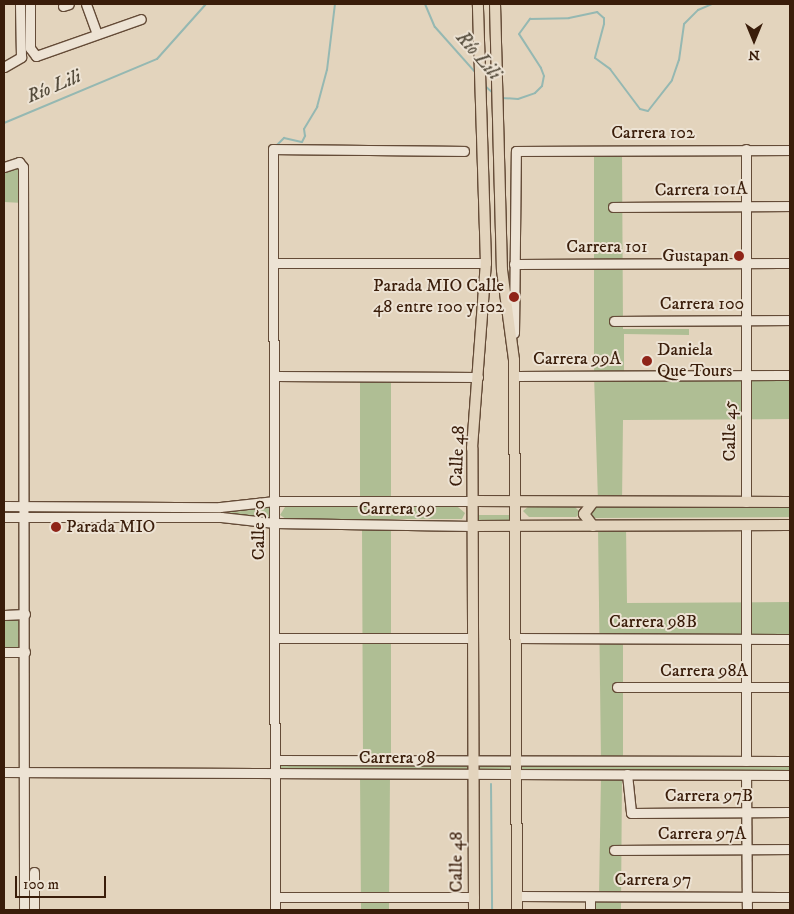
<!DOCTYPE html>
<html>
<head>
<meta charset="utf-8">
<style>
  body { margin:0 }
  #map { position:relative; width:794px; height:914px; overflow:hidden; background:#e3d4bd; font-family:"IM FELL DW Pica",serif }
  div>[style] { position:absolute }
  [style*='--x'] { left:calc(var(--x)*1px); top:calc(var(--y)*1px); width:calc(var(--w)*1px); rotate:calc(var(--a)*1deg) }
  .green>* { inset:0; background:#afbe94; transform-origin:0 0 }
  .stream>* { height:2px; margin:-1px; padding:0 1px; transform-origin:1px; border-radius:1px; background:#95b8b2 }
  .roads { filter:drop-shadow(1px 0 #644b37) drop-shadow(-1px 0 #644b37) drop-shadow(0 1px #644b37) drop-shadow(0 -1px #644b37) }
  .minor>* { height:9px; margin:-4.5px; padding:0 4.5px; transform-origin:4.5px; border-radius:4.5px; background:#ede3d4 }
  .major>* { height:10px; margin:-5px; padding:0 5px; transform-origin:5px; border-radius:5px; background:#e3d4bd }
  .dots>* { width:14px; height:14px; translate:-50% -50%; box-sizing:border-box; border:2px solid #ede3d4; border-radius:50% }
  span { translate:-50% -50%; white-space:nowrap; text-align:center; line-height:1.15; -webkit-text-stroke:4px #ede3d4; paint-order:stroke }
  .street-label { font-size:18px; color:#3a1d0a }
  .poi-label { font-size:18px; color:#3a1d0a }
  .right { translate:-100% -50%; text-align:right }
  .left { translate:0 -50%; text-align:left }
  .water-label { font-size:19px; color:#554c3c; font-style:italic }
  .frame { position:absolute; inset:0; border:5px solid #3a1d0a; pointer-events:none }
  .north { position:absolute; left:729px; top:15px; width:50px; height:50px; -webkit-text-stroke:4px #ede3d4; paint-order:stroke; rotate:180deg; font-size:14px; font-weight:700; line-height:20px; text-align:center; color:#3a1d0a }
  .north::after { content:''; display:block; margin:auto; width:18px; height:22px; background:#3a1d0a; clip-path:polygon(50% 0,100% 100%,50% 72%,0 100%) }
  .scale { position:absolute; left:15px; top:876px; width:91px; height:22px; box-sizing:border-box; border:2px solid #3a1d0a; border-top:0; padding-left:6px; font-size:15px; line-height:18px; white-space:nowrap; color:#3a1d0a; -webkit-text-stroke:4px #ede3d4; paint-order:stroke }
</style>
</head>
<body>
<div id="map">
  <div class="green">
    <div style="clip-path:polygon(594px 150px,622px 150px,623px 329px,689px 329px,689px 335px,624px 334px,624px 375px,790px 375px,790px 419px,623px 420px,622px 502px,598px 502px,594px 375px)"></div>
    <div style="clip-path:polygon(19px 162px,23px 203px,4px 202px,4px 167px)"></div>
    <div style="left:360px;top:376px;width:31px;height:125px"></div>
    <div style="clip-path:polygon(529px 506px,575px 507px,581px 513px,576px 517px,529px 517px,523px 511px)"></div>
    <div style="clip-path:polygon(285px 507px,458px 507px,465px 513px,462px 519px,286px 519px,280px 515px)"></div>
    <div style="clip-path:polygon(592px 507px,790px 507px,790px 517px,592px 518px,589px 517px)"></div>
    <div style="clip-path:polygon(267px 508px,270px 508px,269px 518px,224px 513px)"></div>
    <div style="left:478px;top:515px;width:33px;height:6px"></div>
    <div style="clip-path:polygon(362px 526px,391px 526px,391px 760px,601px 761px,598px 526px,626px 526px,627px 603px,790px 602px,790px 639px,623px 639px,623px 761px,790px 761px,790px 775px,622px 775px,621px 910px,590px 910px,590px 897px,599px 896px,601px 775px,390px 775px,389px 910px,361px 910px,360px 775px,275px 775px,275px 760px,363px 760px)"></div>
    <div style="left:25px;top:614px;width:38px;height:21px;rotate:90deg"></div>
  </div>
  <div class="stream">
    <div style="--x:425;--y:4;--w:25;--a:67"></div>
    <div style="--x:435;--y:27;--w:62;--a:48.3"></div>
    <div style="--x:484;--y:85;--w:15;--a:42"></div>
    <div style="--x:501;--y:98;--w:17;--a:3"></div>
    <div style="--x:518;--y:99;--w:18;--a:-19"></div>
    <div style="--x:535;--y:93;--w:10;--a:-45"></div>
    <div style="--x:542;--y:86;--w:10;--a:-79"></div>
    <div style="--x:544;--y:76;--w:9;--a:-111"></div>
    <div style="--x:541;--y:68;--w:40;--a:-122.9"></div>
    <div style="--x:519;--y:34;--w:19;--a:-54"></div>
    <div style="--x:530;--y:19;--w:39;--a:-1"></div>
    <div style="--x:569;--y:18;--w:29;--a:-12"></div>
    <div style="--x:597;--y:12;--w:9;--a:41"></div>
    <div style="--x:604;--y:18;--w:6;--a:90"></div>
    <div style="--x:604;--y:24;--w:35;--a:105"></div>
    <div style="--x:595;--y:58;--w:19;--a:36"></div>
    <div style="--x:610;--y:69;--w:50;--a:53.1"></div>
    <div style="--x:640;--y:109;--w:8;--a:14"></div>
    <div style="--x:648;--y:111;--w:39;--a:-52"></div>
    <div style="--x:672;--y:80;--w:21;--a:-71"></div>
    <div style="--x:679;--y:60;--w:36;--a:-82"></div>
    <div style="--x:684;--y:24;--w:20;--a:-45"></div>
    <div style="--x:698;--y:10;--w:15;--a:-23"></div>
    <div style="--x:4;--y:123;--w:166;--a:-22.7"></div>
    <div style="--x:157;--y:59;--w:74;--a:-48.3"></div>
    <div style="--x:275;--y:147;--w:13;--a:-45"></div>
    <div style="--x:284;--y:138;--w:18;--a:13"></div>
    <div style="--x:302;--y:142;--w:7;--a:-63"></div>
    <div style="--x:305;--y:136;--w:7;--a:-98"></div>
    <div style="--x:304;--y:129;--w:26;--a:-59"></div>
    <div style="--x:317;--y:107;--w:38;--a:-75"></div>
    <div style="--x:327;--y:70;--w:66;--a:-83.1"></div>
    <div style="--x:491;--y:784;--w:126;--a:89.5"></div>
  </div>
  <div class="roads">
    <div class="minor">
      <div style="--x:30;--y:4;--w:44;--a:90"></div>
      <div style="--x:30;--y:48;--w:10;--a:53"></div>
      <div style="--x:36;--y:56;--w:111;--a:-19.4"></div>
      <div style="--x:86;--y:4;--w:32;--a:70"></div>
      <div style="--x:63;--y:6;--w:6;--a:-18"></div>
      <div style="--x:4;--y:67;--w:20;--a:-30"></div>
      <div style="--x:21;--y:57;--w:53;--a:-91.1"></div>
      <div style="--x:4;--y:167;--w:16;--a:-18"></div>
      <div style="--x:19;--y:162;--w:6;--a:51"></div>
      <div style="--x:23;--y:167;--w:743;--a:89.92"></div>
      <div style="--x:613;--y:207;--w:177;--a:-0.3"></div>
      <div style="--x:274;--y:263;--w:212;--a:0"></div>
      <div style="--x:514;--y:264;--w:276;--a:-0.2"></div>
      <div style="--x:614;--y:321;--w:176;--a:-0.3"></div>
      <div style="--x:514;--y:333;--w:182;--a:-89.4"></div>
      <div style="--x:516;--y:151;--w:274;--a:-0.2"></div>
      <div style="--x:275;--y:376;--w:203;--a:0.3"></div>
      <div style="--x:514;--y:376;--w:276;--a:-0.2"></div>
      <div style="--x:746;--y:502;--w:353;--a:-90"></div>
      <div style="--x:4;--y:506;--w:216;--a:0.3"></div>
      <div style="--x:220;--y:507;--w:55;--a:-6.2"></div>
      <div style="--x:275;--y:501;--w:198;--a:0"></div>
      <div style="--x:4;--y:517;--w:217;--a:0"></div>
      <div style="--x:221;--y:517;--w:54;--a:6.3"></div>
      <div style="--x:275;--y:523;--w:198;--a:0.9"></div>
      <div style="--x:4;--y:615;--w:21;--a:-3"></div>
      <div style="--x:275;--y:638;--w:197;--a:0"></div>
      <div style="--x:515;--y:638;--w:275;--a:0.2"></div>
      <div style="--x:4;--y:652;--w:21;--a:0"></div>
      <div style="--x:617;--y:687;--w:173;--a:0"></div>
      <div style="--x:275;--y:760;--w:515;--a:0.11"></div>
      <div style="--x:746;--y:761;--w:236;--a:-90"></div>
      <div style="--x:4;--y:772;--w:786;--a:0.22"></div>
      <div style="--x:627;--y:774;--w:39;--a:84"></div>
      <div style="--x:631;--y:813;--w:159;--a:-0.4"></div>
      <div style="--x:746;--y:775;--w:135;--a:89.6"></div>
      <div style="--x:614;--y:850;--w:176;--a:-0.3"></div>
      <div style="--x:34;--y:872;--w:38;--a:90"></div>
      <div style="--x:517;--y:896;--w:273;--a:0.2"></div>
      <div style="--x:275;--y:897;--w:199;--a:0"></div>
      <div style="--x:275;--y:910;--w:761;--a:-90.15"></div>
      <div style="--x:273;--y:149;--w:191;--a:0.6"></div>
      <div style="--x:590;--y:910;--w:13;--a:-90"></div>
    </div>
    <div class="major">
      <div style="--x:495;--y:4;--w:266;--a:88.5"></div>
      <div style="--x:502;--y:270;--w:91;--a:82.4"></div>
      <div style="--x:514;--y:360;--w:550;--a:89.69"></div>
      <div style="--x:473;--y:501;--w:317;--a:0.2"></div>
      <div style="--x:473;--y:526;--w:317;--a:-0.2"></div>
      <div style="--x:593;--y:526;--w:15;--a:-127"></div>
      <div style="--x:584;--y:514;--w:15;--a:-53"></div>
      <div style="--x:474;--y:910;--w:462;--a:-90.2"></div>
      <div style="--x:472;--y:448;--w:186;--a:-85.7"></div>
      <div style="--x:486;--y:263;--w:259;--a:-91.8"></div>
    </div>
  </div>
  <div class="dots">
    <div style="left:739px;top:256px;background:#8f2418"></div>
    <div style="left:514px;top:297px;background:#8f2418"></div>
    <div style="left:647px;top:361px;background:#8f2418"></div>
    <div style="left:56px;top:527px;background:#8f2418"></div>
  </div>
  <div class="street-label">
    <span style="left:653px;top:133px">Carrera 102</span>
    <span style="left:701px;top:190px;rotate:-1deg">Carrera 101A</span>
    <span style="left:607px;top:247px">Carrera 101</span>
    <span style="left:702px;top:304px">Carrera 100</span>
    <span style="left:577px;top:359px">Carrera 99A</span>
    <span style="left:730px;top:431px;rotate:-90deg">Calle 45</span>
    <span style="left:458px;top:456px;rotate:-88deg">Calle 48</span>
    <span style="left:397px;top:509px">Carrera 99</span>
    <span style="left:259px;top:530px;rotate:-90deg">Calle 50</span>
    <span style="left:653px;top:622px">Carrera 98B</span>
    <span style="left:704px;top:671px">Carrera 98A</span>
    <span style="left:397px;top:758px">Carrera 98</span>
    <span style="left:709px;top:796px">Carrera 97B</span>
    <span style="left:702px;top:834px">Carrera 97A</span>
    <span style="left:457px;top:862px;rotate:-90deg">Calle 48</span>
    <span style="left:653px;top:880px">Carrera 97</span>
  </div>
  <div class="poi-label">
    <span class="right" style="left:729px;top:256px">Gustapan</span>
    <span class="right" style="left:504px;top:297px">Parada MIO Calle<br>48 entre 100 y 102</span>
    <span class="left" style="left:657px;top:361px">Daniela<br>Que Tours</span>
    <span class="left" style="left:66px;top:527px">Parada MIO</span>
  </div>
  <div class="water-label">
    <span style="left:478px;top:56px;rotate:49deg">Río Lili</span>
    <span style="left:54px;top:87px;rotate:-23deg">Río Lili</span>
  </div>
  <div class="frame"></div>
  <div class="north">N</div>
  <div class="scale">100 m</div>
</div>
</body>
</html>
